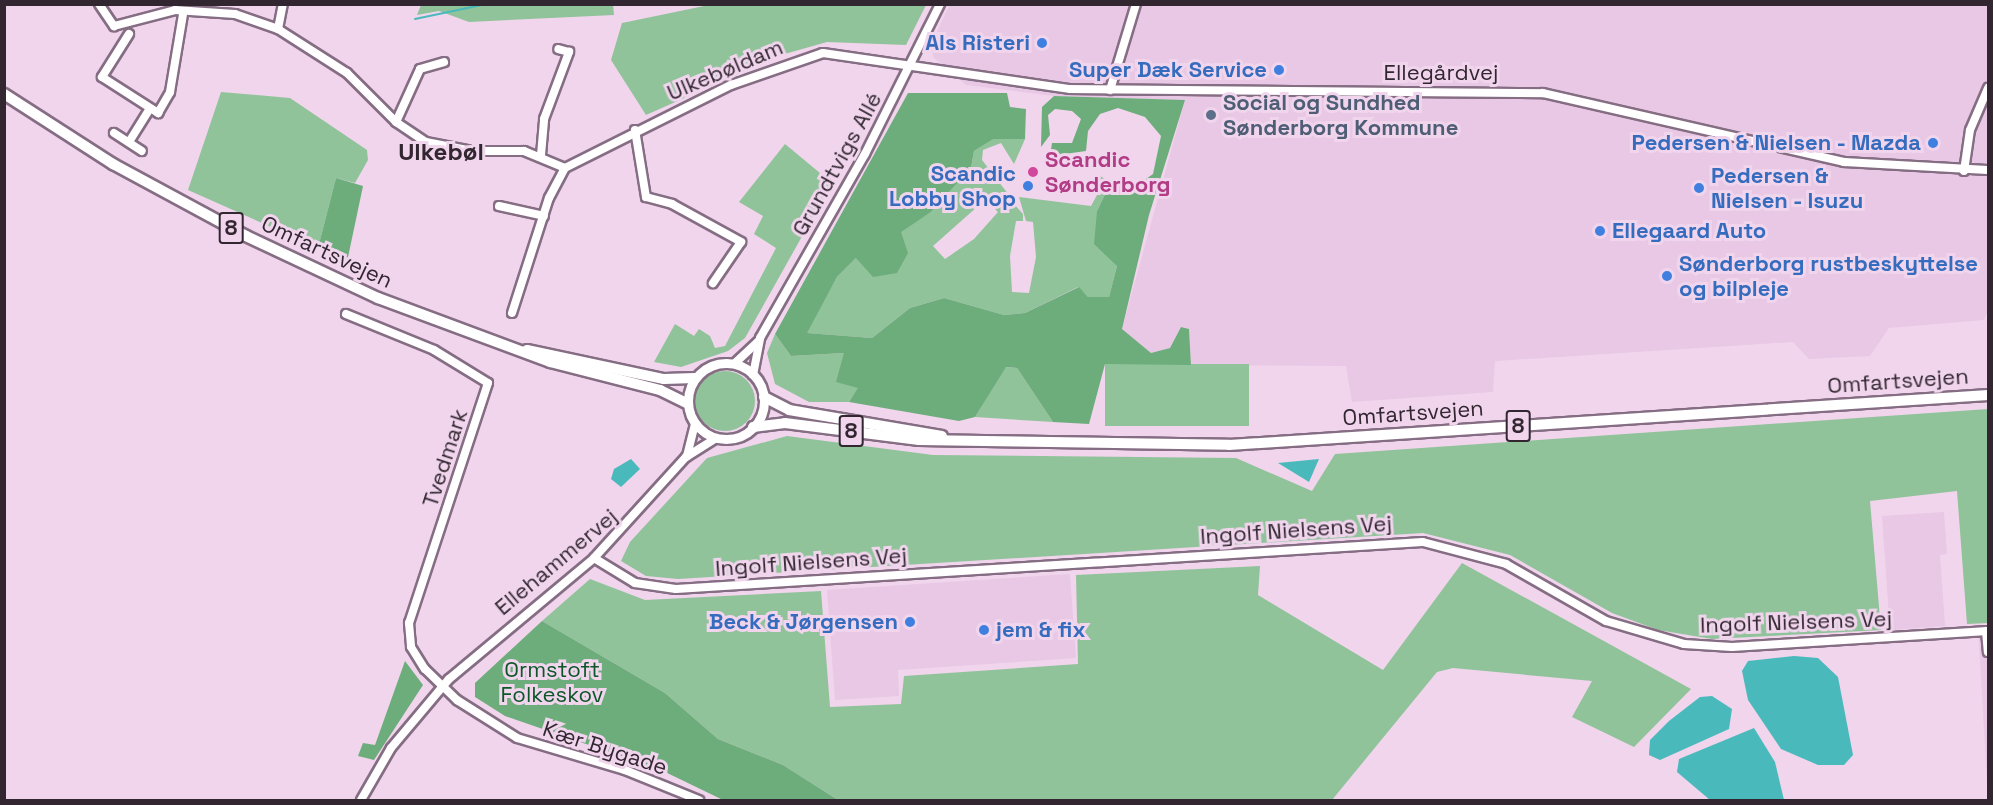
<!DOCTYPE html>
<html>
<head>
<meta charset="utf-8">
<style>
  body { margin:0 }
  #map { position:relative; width:1993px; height:805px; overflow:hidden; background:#f0d5ed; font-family:"Space Grotesk",sans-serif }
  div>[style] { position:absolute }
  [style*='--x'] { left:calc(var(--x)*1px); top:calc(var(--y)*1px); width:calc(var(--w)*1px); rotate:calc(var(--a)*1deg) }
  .built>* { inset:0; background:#e8c8e5 }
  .green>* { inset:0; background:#90c39a; transform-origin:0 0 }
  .round { border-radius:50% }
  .forest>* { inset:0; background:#6cad7b }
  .water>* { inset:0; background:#4ab9bb }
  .stream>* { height:2px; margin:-1px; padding:0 1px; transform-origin:1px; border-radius:1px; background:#4ab9bb }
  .roads { filter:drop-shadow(2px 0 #856d83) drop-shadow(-2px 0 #856d83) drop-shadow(0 2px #856d83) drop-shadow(0 -2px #856d83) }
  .minor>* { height:8px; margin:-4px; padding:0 4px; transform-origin:4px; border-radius:4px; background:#fff }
  .major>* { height:9px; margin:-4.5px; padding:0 4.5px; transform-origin:4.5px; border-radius:4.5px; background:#fff }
  .major>.ring { margin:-4.5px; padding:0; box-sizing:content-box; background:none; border:9px solid #fff; border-radius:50% }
  .highway>* { height:10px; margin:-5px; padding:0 5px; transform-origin:5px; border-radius:5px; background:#fff }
  .dots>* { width:16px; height:16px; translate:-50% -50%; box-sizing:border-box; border:3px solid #f0d5ed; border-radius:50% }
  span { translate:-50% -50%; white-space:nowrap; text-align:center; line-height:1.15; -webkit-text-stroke:6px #f0d5ed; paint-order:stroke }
  .shield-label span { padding:2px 4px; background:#f0d5ed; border:2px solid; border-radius:4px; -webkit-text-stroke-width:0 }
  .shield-label { font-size:21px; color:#322731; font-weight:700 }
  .shop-label { font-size:22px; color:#366cbe; font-weight:700 }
  .right { translate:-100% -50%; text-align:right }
  .left { translate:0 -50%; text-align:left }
  .street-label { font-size:22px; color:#322731 }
  .service-label { font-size:22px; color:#4e5e75; font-weight:700 }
  .hotel-label { font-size:22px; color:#b23c85; font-weight:700 }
  .park-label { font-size:22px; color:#0b5727 }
  .neighbourhood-label { font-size:24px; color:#322731; font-weight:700 }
  .frame { position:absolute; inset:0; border:6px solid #322731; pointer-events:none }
</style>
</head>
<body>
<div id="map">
  <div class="built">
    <div style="clip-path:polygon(950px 4px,1988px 5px,1988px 310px,1984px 320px,1889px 328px,1870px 356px,1809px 359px,1793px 342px,1495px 361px,1493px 392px,1352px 402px,1346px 366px,1191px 365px,1189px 329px,1181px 327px,1170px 348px,1151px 353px,1122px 329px,1185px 100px,1054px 96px,966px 85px,933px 57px,932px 42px)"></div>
    <div style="clip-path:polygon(1944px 512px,1947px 554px,1940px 555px,1945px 626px,1890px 630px,1882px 516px)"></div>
    <div style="clip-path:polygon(1070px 574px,1076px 658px,898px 670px,899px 696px,835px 700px,827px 590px)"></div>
    <div style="clip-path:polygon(1988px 626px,1988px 797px,1978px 627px)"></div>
  </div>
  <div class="green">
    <div style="clip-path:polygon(421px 5px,613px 5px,614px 15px,469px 22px,439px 11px,417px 15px)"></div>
    <div style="clip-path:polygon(709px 5px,709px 4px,926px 5px,906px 45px,827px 42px,781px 55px,646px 115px,611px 60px,622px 23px)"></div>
    <div style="clip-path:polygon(221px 92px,290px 98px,367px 150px,368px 160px,355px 183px,336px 178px,318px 248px,188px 190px)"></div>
    <div style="clip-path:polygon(992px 139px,1025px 139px,1014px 164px,1001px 143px,983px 150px,982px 160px,1012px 199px,997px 199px,991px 204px,986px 199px,933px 246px,945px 259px,974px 239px,998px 212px,993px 207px,999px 202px,1013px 203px,1023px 214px,1023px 221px,1016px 221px,1010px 256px,1012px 292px,1029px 293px,1036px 257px,1033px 222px,1026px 221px,1019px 197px,1091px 206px,1097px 195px,1091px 184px,1098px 175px,1111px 182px,1097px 211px,1117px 266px,1109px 297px,1088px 297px,1078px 287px,1025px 313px,1004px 315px,944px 298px,910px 308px,872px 338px,806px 333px,837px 277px,856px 258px,931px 212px,971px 168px,974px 151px)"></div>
    <div style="clip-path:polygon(785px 144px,832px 183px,745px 338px,728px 351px,681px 367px,654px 362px,675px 324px,694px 336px,699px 329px,710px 336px,715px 348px,725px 346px,776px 248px,754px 234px,763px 216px,739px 202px)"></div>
    <div style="clip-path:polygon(775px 334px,791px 356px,844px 353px,859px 388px,849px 402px,809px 402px,775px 384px,767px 353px)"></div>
    <div style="left:1105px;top:364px;width:144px;height:62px"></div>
    <div style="clip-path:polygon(1005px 367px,1017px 368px,1053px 422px,975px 417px)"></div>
    <div class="round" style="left:695px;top:371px;width:60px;height:60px"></div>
    <div style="clip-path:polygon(1988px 409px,1988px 623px,1967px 624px,1957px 491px,1870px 501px,1881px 630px,1712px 639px,1658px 630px,1612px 613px,1510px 555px,1423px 533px,678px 579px,646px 576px,621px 561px,630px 542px,707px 458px,787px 436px,933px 455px,1236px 458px,1312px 491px,1335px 454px)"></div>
    <div style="clip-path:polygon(1462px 563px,1691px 689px,1634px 747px,1572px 717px,1592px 681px,1453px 668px,1437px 672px,1332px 800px,838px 800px,783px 765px,718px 739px,665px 693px,542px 621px,590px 579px,645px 600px,821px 591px,830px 707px,901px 704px,904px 676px,1078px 664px,1076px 575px,1260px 566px,1258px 595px,1383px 670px)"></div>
  </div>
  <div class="forest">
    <div style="clip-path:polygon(908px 93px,1007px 93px,1010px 107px,1026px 109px,1025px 139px,993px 139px,974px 151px,971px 168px,931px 212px,901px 232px,908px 253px,897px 273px,873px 277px,856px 258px,837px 277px,807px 333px,872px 338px,910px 308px,944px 298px,1004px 315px,1025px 313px,1079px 287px,1088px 297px,1109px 297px,1117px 266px,1094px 244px,1097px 211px,1111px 182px,1136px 186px,1153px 174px,1161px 136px,1145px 117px,1118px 108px,1100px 114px,1088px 131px,1086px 151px,1050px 156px,1052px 143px,1072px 143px,1081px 119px,1072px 111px,1055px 109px,1048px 115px,1050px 135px,1041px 147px,1042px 107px,1054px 96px,1185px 100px,1149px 215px,1122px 329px,1151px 353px,1170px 348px,1181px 327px,1189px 329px,1191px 365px,1105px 364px,1089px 424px,1053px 422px,1017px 368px,1006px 367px,975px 417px,959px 421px,849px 402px,858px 388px,836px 382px,844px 353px,791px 356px,775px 334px)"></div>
    <div style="clip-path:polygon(336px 178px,363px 186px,347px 262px,318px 248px)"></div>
    <div style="clip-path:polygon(542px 621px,665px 693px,718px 739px,783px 765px,838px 800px,723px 800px,661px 770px,505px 716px,475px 697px,475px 683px)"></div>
    <div style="clip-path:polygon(405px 661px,423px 685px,374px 760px,358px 756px,363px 743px,375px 745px)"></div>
  </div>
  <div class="water">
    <div style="clip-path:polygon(631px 459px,640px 469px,621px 487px,611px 479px,614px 469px)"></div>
    <div style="clip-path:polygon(1319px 459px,1309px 482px,1278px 463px)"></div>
    <div style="clip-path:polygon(1794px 656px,1818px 658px,1838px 677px,1853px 755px,1844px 765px,1818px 765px,1781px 749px,1748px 700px,1742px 671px,1748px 661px)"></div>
    <div style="clip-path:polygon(1712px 696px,1732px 709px,1729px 729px,1660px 760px,1649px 755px,1650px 740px,1669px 721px,1700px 697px)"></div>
    <div style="clip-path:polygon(1754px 728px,1775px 762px,1784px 800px,1710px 800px,1677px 772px,1679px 759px)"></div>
  </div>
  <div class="stream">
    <div style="--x:415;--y:19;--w:73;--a:-11.9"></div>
  </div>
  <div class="roads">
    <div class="minor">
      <div style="--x:99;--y:4;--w:27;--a:56"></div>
      <div style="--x:114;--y:26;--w:63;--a:-14.7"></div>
      <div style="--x:175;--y:10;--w:60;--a:3.8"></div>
      <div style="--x:235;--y:14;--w:46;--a:19.2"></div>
      <div style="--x:278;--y:29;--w:82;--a:32.5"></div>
      <div style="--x:347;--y:73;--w:69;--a:45"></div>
      <div style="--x:396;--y:122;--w:36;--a:34"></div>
      <div style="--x:426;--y:142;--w:47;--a:11.1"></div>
      <div style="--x:472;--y:151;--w:52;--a:0"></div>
      <div style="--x:524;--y:151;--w:44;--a:22.5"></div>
      <div style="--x:278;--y:29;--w:25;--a:-79"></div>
      <div style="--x:129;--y:34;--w:51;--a:122.1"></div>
      <div style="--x:102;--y:77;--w:67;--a:32.7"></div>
      <div style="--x:158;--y:113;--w:24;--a:-60"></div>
      <div style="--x:170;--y:92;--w:79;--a:-80.5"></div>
      <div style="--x:1110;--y:90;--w:90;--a:-73.2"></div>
      <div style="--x:396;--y:122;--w:58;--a:-65.6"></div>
      <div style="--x:420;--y:69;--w:25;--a:-16"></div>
      <div style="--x:635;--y:130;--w:68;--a:80.7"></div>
      <div style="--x:646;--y:197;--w:27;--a:15"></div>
      <div style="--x:672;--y:204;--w:79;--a:28.8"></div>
      <div style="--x:741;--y:242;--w:50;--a:124.3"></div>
      <div style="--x:114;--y:133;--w:33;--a:33"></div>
      <div style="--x:129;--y:142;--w:39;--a:-58"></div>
      <div style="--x:541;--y:155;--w:36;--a:-85"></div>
      <div style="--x:544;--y:119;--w:72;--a:-69.5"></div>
      <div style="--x:569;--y:52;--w:11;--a:-165"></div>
      <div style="--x:1964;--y:171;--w:41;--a:-81.7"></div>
      <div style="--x:1970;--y:130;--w:46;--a:-66.8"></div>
      <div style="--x:499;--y:206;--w:46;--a:12.5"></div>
      <div style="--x:512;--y:313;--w:121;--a:-72.2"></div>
      <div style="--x:549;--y:198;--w:34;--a:-62"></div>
      <div style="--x:565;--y:168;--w:186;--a:-26.6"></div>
      <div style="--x:731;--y:85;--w:97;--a:-19.2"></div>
      <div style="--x:823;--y:53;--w:250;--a:8.3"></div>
      <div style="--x:1070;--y:89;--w:473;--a:0.5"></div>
      <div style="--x:1543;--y:93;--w:309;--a:12.9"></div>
      <div style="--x:1844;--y:162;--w:144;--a:3.2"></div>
      <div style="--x:346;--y:314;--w:95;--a:22.2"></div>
      <div style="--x:434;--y:350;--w:63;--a:31.4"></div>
      <div style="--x:488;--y:383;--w:253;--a:108.2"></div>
      <div style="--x:409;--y:623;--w:24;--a:85"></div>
      <div style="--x:411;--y:647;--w:26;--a:58"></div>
      <div style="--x:425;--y:669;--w:45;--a:44.1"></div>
      <div style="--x:457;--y:700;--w:71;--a:32.3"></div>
      <div style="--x:517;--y:738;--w:113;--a:16.5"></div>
      <div style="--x:625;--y:770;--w:80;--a:22.1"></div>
      <div style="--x:734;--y:364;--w:33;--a:-43"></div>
      <div style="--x:753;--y:375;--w:38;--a:-79"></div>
      <div style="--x:760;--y:338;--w:212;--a:-60.3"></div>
      <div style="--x:865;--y:154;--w:168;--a:-63.4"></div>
      <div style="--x:687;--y:456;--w:34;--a:-76"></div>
      <div style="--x:594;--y:558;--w:48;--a:31.4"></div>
      <div style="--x:635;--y:583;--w:41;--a:8.3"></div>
      <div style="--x:676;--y:589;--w:748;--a:-3.6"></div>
      <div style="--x:1423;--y:542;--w:86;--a:14.8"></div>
      <div style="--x:1506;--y:564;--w:115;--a:29.7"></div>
      <div style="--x:1606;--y:621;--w:81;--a:16.4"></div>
      <div style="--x:1684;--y:644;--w:48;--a:3.6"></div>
      <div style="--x:1732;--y:647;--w:256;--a:-3.6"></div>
      <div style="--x:1986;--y:631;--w:21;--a:85"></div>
      <div style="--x:361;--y:800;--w:60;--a:-60"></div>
      <div style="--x:391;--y:748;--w:90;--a:-50"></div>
      <div style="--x:449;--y:679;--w:189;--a:-39.8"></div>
      <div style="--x:594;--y:558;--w:137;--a:-47.7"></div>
      <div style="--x:686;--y:457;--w:36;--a:-32"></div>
    </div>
    <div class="major">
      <div class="ring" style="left:688px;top:363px;width:67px;height:67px"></div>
    </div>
    <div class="highway">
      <div style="--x:4;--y:94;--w:130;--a:32.7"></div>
      <div style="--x:113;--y:164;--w:151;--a:28.4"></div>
      <div style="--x:246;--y:236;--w:146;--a:25.2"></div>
      <div style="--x:378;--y:298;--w:184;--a:20.4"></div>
      <div style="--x:550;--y:362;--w:114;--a:14.3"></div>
      <div style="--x:660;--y:390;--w:30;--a:26"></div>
      <div style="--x:527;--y:350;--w:140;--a:12"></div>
      <div style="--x:664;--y:379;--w:31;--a:-2"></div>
      <div style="--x:764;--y:397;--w:28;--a:27"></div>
      <div style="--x:789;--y:410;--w:155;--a:9.6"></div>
      <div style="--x:753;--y:427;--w:32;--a:-7"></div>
      <div style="--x:785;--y:423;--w:135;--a:7.2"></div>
      <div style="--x:919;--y:440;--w:310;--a:0.9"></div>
      <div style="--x:1229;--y:445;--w:761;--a:-3.77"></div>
    </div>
  </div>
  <div class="dots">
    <div style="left:1042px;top:43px;background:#3f7fe0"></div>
    <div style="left:1279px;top:70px;background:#3f7fe0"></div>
    <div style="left:1211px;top:115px;background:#5c6f8a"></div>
    <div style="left:1933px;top:143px;background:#3f7fe0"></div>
    <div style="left:1033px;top:172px;background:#d1479c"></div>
    <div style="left:1028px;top:186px;background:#3f7fe0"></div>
    <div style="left:1699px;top:188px;background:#3f7fe0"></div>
    <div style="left:1600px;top:231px;background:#3f7fe0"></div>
    <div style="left:1667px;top:276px;background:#3f7fe0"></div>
    <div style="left:910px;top:622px;background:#3f7fe0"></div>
    <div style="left:984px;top:630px;background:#3f7fe0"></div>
  </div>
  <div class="shield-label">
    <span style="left:231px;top:228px">8</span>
    <span style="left:1518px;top:426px">8</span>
    <span style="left:851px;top:431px">8</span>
  </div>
  <div class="shop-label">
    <span class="right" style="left:1030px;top:43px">Als Risteri</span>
    <span class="right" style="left:1267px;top:70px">Super Dæk Service</span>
    <span class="right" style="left:1921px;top:143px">Pedersen &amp; Nielsen - Mazda</span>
    <span class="right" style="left:1016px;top:186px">Scandic<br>Lobby Shop</span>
    <span class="left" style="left:1711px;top:188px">Pedersen &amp;<br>Nielsen - Isuzu</span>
    <span class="left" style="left:1612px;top:231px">Ellegaard Auto</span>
    <span class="left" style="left:1679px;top:276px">Sønderborg rustbeskyttelse<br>og bilpleje</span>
    <span class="right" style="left:898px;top:622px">Beck &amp; Jørgensen</span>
    <span class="left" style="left:996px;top:630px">jem &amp; fix</span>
  </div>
  <div class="street-label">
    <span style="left:725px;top:70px;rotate:-23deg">Ulkebøldam</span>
    <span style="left:1441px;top:73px">Ellegårdvej</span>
    <span style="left:837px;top:164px;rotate:-61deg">Grundtvigs Allé</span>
    <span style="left:327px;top:252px;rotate:25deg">Omfartsvejen</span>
    <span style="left:1898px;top:381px;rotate:-4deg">Omfartsvejen</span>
    <span style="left:1413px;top:413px;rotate:-4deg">Omfartsvejen</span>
    <span style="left:445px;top:458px;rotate:-72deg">Tvedmark</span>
    <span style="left:1296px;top:530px;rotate:-4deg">Ingolf Nielsens Vej</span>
    <span style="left:556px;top:562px;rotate:-40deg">Ellehammervej</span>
    <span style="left:811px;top:562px;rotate:-4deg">Ingolf Nielsens Vej</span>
    <span style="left:1796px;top:622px;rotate:-2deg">Ingolf Nielsens Vej</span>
    <span style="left:605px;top:748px;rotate:18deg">Kær Bygade</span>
  </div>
  <div class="service-label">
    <span class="left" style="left:1223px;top:115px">Social og Sundhed<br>Sønderborg Kommune</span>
  </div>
  <div class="hotel-label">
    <span class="left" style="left:1045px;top:172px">Scandic<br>Sønderborg</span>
  </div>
  <div class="park-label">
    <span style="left:552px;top:682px">Ormstoft<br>Folkeskov</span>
  </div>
  <div class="neighbourhood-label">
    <span style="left:441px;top:152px">Ulkebøl</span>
  </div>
  <div class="frame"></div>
</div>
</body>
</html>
